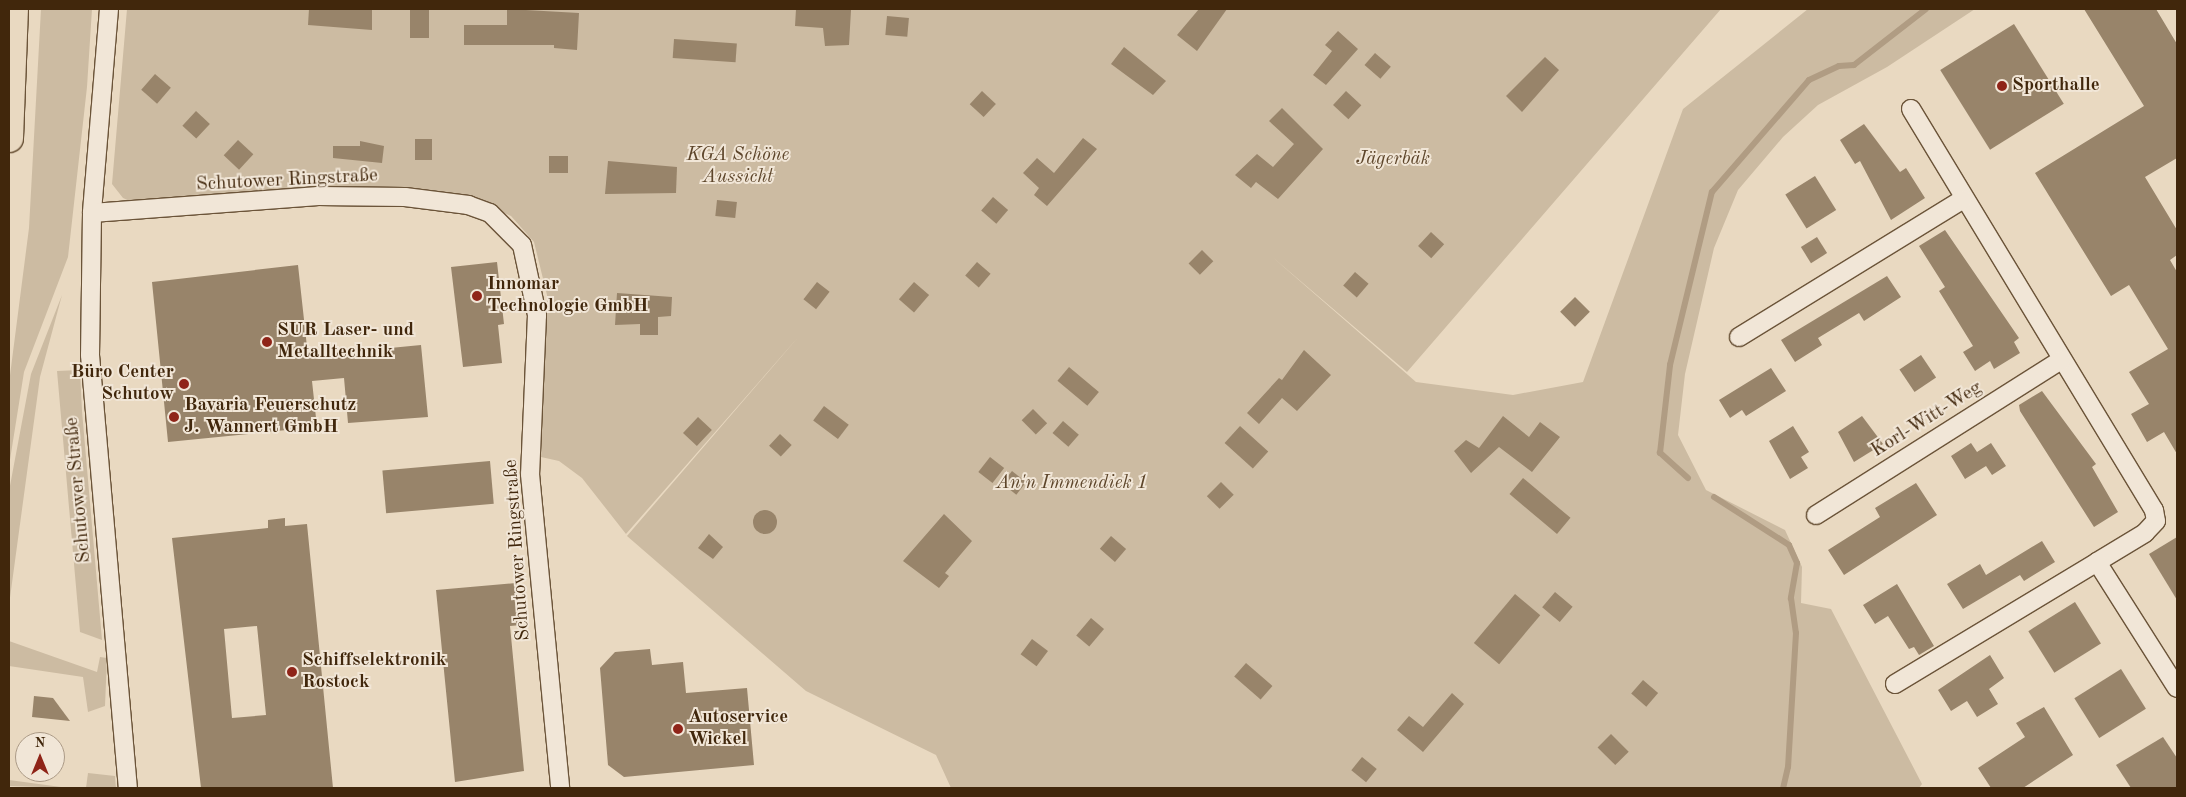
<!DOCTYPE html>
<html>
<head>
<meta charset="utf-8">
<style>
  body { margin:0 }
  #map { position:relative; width:2186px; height:797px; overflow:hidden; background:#e9d9c1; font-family:"Old Standard TT",serif }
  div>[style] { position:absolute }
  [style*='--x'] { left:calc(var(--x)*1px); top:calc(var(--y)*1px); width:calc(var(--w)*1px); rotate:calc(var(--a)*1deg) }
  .green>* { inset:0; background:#ccbba2 }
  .stream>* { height:6px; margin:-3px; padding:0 3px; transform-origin:3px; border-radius:3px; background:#b09c83 }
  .building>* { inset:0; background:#98846a; transform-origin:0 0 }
  .round { border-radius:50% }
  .roads { filter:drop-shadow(1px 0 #6b5439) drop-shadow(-1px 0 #6b5439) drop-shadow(0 1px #6b5439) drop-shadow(0 -1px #6b5439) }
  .street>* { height:18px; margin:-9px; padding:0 9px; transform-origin:9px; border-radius:9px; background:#f1e6d7 }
  .highway>* { height:28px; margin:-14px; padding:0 14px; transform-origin:14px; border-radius:14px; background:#e9d9c1 }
  .dots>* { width:14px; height:14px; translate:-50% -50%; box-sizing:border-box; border:2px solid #f1e6d7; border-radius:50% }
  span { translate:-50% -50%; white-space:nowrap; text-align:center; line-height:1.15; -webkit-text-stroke:4px #f1e6d7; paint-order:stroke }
  .poi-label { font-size:19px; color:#41270c; font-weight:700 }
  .left { translate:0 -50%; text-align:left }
  .right { translate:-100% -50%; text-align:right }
  .park-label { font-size:19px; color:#5d452a; font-style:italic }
  .street-label { font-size:19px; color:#41270c }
  .frame { position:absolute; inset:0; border:10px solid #41270c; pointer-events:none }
  .north { position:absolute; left:15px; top:732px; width:50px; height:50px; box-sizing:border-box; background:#f1e6d7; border:1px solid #ab9a86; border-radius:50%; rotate:0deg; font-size:14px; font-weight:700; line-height:20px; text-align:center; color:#41270c }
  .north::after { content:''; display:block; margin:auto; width:18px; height:22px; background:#8f2418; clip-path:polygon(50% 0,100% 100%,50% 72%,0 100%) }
</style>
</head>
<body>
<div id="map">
  <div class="green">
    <div style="clip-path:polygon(41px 9px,92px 9px,87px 87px,68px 257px,24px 372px,9px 466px,9px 383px,29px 228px)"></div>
    <div style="clip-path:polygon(127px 9px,1721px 9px,1407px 372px,1270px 255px,1416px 382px,1513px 395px,1583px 382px,1683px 109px,1808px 9px,1975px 9px,1887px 67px,1818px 105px,1783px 137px,1738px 190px,1714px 248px,1685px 374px,1678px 435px,1706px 490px,1785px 530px,1802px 567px,1801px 603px,1831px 609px,1922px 784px,1919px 788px,951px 788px,936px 755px,806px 691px,627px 536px,800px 335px,626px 534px,582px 478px,559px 461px,541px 457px,547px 295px,534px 242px,511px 216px,466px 197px,132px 202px,123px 198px,112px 184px)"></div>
    <div style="clip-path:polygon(62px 295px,40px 377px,9px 605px,9px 491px,31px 374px)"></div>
    <div style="clip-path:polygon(80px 370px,82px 411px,102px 640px,80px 632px,57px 371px)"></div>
    <div style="clip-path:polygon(9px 641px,97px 672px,100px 657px,107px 658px,105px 706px,88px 712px,83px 677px,9px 666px)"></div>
    <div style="clip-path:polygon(88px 773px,115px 776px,116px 788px,86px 788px)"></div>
    <div style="clip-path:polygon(9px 780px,61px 787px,74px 788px,9px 786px)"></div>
  </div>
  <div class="stream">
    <div style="--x:1688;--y:478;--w:38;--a:-138"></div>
    <div style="--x:1660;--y:453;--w:89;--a:-83.5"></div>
    <div style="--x:1670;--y:365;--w:178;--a:-76.4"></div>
    <div style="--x:1712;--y:192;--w:148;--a:-49.1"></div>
    <div style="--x:1809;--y:80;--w:33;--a:-25"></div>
    <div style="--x:1839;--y:66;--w:15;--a:-4"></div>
    <div style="--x:1854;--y:65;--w:91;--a:-37.9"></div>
    <div style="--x:1714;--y:497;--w:89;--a:32.6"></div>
    <div style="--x:1789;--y:545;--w:20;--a:66"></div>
    <div style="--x:1797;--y:563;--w:36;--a:100"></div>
    <div style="--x:1791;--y:598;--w:35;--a:82"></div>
    <div style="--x:1796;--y:633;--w:134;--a:93.4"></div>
    <div style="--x:1788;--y:767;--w:22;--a:103"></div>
  </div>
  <div class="building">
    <div style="clip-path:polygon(309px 9px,372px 9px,372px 30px,308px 25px)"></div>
    <div style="left:410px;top:9px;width:19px;height:29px"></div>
    <div style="clip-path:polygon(507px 9px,579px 13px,577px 50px,554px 48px,554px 45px,464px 45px,464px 25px,507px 25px)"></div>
    <div style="clip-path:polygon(796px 9px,851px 10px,849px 45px,825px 46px,823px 28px,795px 26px)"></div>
    <div style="clip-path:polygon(1199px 9px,1227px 9px,1197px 51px,1177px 35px)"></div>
    <div style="clip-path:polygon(2084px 9px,2156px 9px,2177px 44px,2177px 158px,2145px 177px,2177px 230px,2177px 255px,2170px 260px,2177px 272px,2177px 454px,2164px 432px,2147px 442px,2131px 414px,2149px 404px,2129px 372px,2168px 349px,2129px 285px,2111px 296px,2035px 173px,2144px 106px)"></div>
    <div style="left:887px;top:16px;width:22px;height:19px;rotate:5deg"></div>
    <div style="left:2014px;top:24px;width:94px;height:87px;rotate:58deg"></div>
    <div style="clip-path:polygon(1338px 31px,1358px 49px,1326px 85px,1313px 75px,1332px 51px,1325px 45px)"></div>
    <div style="left:674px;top:39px;width:63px;height:19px;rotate:4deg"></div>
    <div style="clip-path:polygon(1124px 47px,1166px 81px,1153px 95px,1111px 64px)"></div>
    <div style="left:1375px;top:53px;width:21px;height:16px;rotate:41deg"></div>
    <div style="clip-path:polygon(1545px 57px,1559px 70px,1522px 112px,1506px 96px)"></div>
    <div style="left:155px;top:74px;width:21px;height:21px;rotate:41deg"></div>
    <div style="left:982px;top:91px;width:19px;height:18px;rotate:43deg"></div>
    <div style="left:1346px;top:91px;width:21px;height:19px;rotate:43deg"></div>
    <div style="clip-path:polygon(1282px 108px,1323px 149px,1278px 199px,1256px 182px,1251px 188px,1235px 175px,1257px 154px,1273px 167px,1294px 144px,1269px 121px)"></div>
    <div style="left:196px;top:111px;width:19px;height:20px;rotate:43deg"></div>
    <div style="clip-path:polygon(1864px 124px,1900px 172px,1906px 168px,1925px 198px,1891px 220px,1860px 161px,1855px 164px,1840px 140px)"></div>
    <div style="clip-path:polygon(1083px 138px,1097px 149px,1047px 206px,1034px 195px,1039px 188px,1023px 173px,1037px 158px,1054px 173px)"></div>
    <div style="left:415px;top:139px;width:17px;height:21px"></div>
    <div style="left:238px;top:140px;width:21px;height:21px;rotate:43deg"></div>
    <div style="clip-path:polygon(360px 141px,384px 146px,382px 163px,333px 158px,333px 146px,360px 146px)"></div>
    <div style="left:549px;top:156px;width:19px;height:17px"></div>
    <div style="clip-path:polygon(608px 161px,677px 167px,676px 193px,605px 194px)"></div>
    <div style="left:1815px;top:176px;width:40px;height:35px;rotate:58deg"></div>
    <div style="left:993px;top:197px;width:20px;height:18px;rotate:41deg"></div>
    <div style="left:717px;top:200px;width:20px;height:16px;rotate:6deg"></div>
    <div style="clip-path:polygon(1945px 230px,2019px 338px,2014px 342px,2020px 353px,1994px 369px,1990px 361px,1975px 371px,1963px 352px,1973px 346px,1939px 291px,1945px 287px,1919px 246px)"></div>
    <div style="left:1431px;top:232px;width:18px;height:19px;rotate:43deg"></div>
    <div style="left:1817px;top:237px;width:19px;height:19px;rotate:58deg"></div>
    <div style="left:1202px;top:250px;width:16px;height:19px;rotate:45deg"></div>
    <div style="clip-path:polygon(497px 262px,504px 324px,498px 325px,502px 363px,463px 367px,451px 267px)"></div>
    <div style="left:977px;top:262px;width:18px;height:18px;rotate:41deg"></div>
    <div style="clip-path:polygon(298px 265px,308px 356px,421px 345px,428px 417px,348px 423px,344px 378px,312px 381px,317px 427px,168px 442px,152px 282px)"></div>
    <div style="left:1355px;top:272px;width:18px;height:18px;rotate:41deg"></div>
    <div style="clip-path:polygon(1887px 276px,1901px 297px,1864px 321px,1859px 313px,1818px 338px,1822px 345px,1795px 362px,1781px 340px)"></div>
    <div style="left:817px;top:282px;width:16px;height:22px;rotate:38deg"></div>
    <div style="left:914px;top:282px;width:20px;height:23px;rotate:41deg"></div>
    <div style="clip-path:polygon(617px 293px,672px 297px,671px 316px,658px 317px,658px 335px,640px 335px,640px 324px,615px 325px)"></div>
    <div style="left:1575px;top:297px;width:21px;height:21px;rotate:45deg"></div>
    <div style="clip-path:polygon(1304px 350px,1331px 375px,1297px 411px,1282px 398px,1259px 424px,1247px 413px,1279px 378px,1282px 380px)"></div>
    <div style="left:1921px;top:355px;width:27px;height:26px;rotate:56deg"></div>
    <div style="left:1069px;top:367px;width:39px;height:18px;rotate:40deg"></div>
    <div style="clip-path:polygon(1771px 368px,1786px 391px,1746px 416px,1742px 410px,1730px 418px,1719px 400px)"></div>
    <div style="clip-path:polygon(2042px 391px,2096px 464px,2092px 467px,2118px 512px,2094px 527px,2020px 411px,2019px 405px)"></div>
    <div style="left:824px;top:406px;width:31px;height:18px;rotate:37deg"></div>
    <div style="left:1033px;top:409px;width:20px;height:16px;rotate:45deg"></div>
    <div style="clip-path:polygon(1503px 416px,1529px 437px,1540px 422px,1560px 437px,1532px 472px,1499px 447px,1471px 473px,1454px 451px,1466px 440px,1479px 448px)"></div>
    <div style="clip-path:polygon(1862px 416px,1883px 444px,1854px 462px,1838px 432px)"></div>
    <div style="left:698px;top:417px;width:19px;height:22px;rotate:43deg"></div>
    <div style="left:1063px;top:421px;width:21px;height:16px;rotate:41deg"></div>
    <div style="left:1240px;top:426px;width:38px;height:23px;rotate:42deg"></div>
    <div style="clip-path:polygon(1793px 426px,1809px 452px,1801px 457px,1808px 468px,1790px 479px,1769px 441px)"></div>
    <div style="left:780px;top:434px;width:16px;height:16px;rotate:43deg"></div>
    <div style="clip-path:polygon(1971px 443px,1977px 452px,1991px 443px,2006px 466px,1992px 475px,1986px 466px,1965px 479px,1951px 456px)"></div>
    <div style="left:990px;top:457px;width:18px;height:19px;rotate:38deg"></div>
    <div style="left:490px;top:461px;width:43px;height:108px;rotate:85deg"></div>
    <div style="left:1012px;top:471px;width:18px;height:16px;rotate:38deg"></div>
    <div style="left:1523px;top:478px;width:62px;height:21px;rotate:40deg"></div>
    <div style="left:1221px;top:482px;width:18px;height:20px;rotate:45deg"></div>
    <div style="clip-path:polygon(1916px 483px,1937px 515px,1844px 575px,1828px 550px,1880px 517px,1875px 508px)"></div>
    <div class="round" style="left:753px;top:510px;width:24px;height:24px"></div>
    <div style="clip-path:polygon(944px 514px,972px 541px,945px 573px,949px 576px,939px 588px,903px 561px)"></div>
    <div style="clip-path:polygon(evenodd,285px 518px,285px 526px,307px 524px,333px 788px,201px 788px,172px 538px,268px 528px,268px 520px,285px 518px,257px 626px,266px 715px,232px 718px,224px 629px,257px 626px)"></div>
    <div style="clip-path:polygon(709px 534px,723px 547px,713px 559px,698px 548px)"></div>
    <div style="left:1111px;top:536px;width:20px;height:17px;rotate:41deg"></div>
    <div style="clip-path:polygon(2177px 537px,2177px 600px,2149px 554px)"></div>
    <div style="clip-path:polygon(2042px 541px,2055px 562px,2024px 581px,2020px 575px,1963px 609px,1947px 584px,1980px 564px,1986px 575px)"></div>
    <div style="clip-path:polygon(516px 583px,521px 625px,510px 626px,524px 771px,455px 782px,436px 590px)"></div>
    <div style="clip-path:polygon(1897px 584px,1934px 646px,1919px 655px,1914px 647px,1909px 649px,1888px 616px,1875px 624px,1863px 605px)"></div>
    <div style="left:1555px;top:592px;width:23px;height:20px;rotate:40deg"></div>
    <div style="left:1515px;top:594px;width:33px;height:64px;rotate:40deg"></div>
    <div style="left:2075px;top:602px;width:49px;height:55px;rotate:58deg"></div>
    <div style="left:1091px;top:618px;width:17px;height:23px;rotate:40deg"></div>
    <div style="left:1032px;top:639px;width:20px;height:19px;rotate:37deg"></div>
    <div style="clip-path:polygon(650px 649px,652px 665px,683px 662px,686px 693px,747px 688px,754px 765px,624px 777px,608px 765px,600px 668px,615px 652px)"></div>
    <div style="clip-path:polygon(1990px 655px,2004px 678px,1989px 689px,1998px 704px,1977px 717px,1967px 701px,1951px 711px,1938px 690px)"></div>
    <div style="left:1246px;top:663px;width:35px;height:18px;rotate:41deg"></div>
    <div style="left:2121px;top:669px;width:47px;height:55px;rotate:58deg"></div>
    <div style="left:1643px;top:680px;width:20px;height:18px;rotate:41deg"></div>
    <div style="clip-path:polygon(1452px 693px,1464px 704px,1423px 752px,1397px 730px,1409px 716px,1423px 727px)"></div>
    <div style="clip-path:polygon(34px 696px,53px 698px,70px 721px,32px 717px)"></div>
    <div style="clip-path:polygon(2044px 707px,2073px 755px,2023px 788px,1991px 788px,1978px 768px,2025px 737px,2016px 723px)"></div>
    <div style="left:1611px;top:734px;width:25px;height:19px;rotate:45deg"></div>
    <div style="clip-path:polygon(2163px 737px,2177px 758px,2177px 788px,2131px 788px,2116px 765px)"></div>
    <div style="left:1362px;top:757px;width:19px;height:17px;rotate:39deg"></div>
  </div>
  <div class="roads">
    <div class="street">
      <div style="--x:109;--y:9;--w:205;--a:94.8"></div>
      <div style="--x:92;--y:213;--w:142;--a:90.8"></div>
      <div style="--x:90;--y:355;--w:435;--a:85"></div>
      <div style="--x:1911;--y:109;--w:469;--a:58.8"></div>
      <div style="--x:2154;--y:510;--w:11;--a:80"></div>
      <div style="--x:2156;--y:521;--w:16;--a:133"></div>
      <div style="--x:2145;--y:533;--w:56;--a:148.9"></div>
      <div style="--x:2097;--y:562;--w:149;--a:57.6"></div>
      <div style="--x:92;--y:213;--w:227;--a:-4.3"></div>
      <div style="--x:318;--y:196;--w:87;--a:0.7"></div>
      <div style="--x:405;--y:197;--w:64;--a:7.2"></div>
      <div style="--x:468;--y:205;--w:23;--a:20"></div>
      <div style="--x:490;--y:213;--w:45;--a:45"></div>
      <div style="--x:522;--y:245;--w:72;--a:77.9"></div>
      <div style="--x:537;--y:315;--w:159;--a:92.5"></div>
      <div style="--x:530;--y:474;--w:315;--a:84.5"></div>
      <div style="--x:1739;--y:337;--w:263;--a:-31.6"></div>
      <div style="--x:1816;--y:515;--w:290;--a:-32.3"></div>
      <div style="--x:1895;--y:684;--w:236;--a:-31.1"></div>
    </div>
    <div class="highway">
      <div style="--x:9;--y:138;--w:129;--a:-87.8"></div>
    </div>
  </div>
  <div class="dots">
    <div style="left:2002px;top:86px;background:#8f2418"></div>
    <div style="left:477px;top:296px;background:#8f2418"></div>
    <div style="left:267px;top:342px;background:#8f2418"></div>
    <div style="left:184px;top:384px;background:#8f2418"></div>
    <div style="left:174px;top:417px;background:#8f2418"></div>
    <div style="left:292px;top:672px;background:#8f2418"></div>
    <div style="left:678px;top:729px;background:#8f2418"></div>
  </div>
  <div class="poi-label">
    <span class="left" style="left:2012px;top:86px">Sporthalle</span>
    <span class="left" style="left:487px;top:296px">Innomar<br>Technologie GmbH</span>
    <span class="left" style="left:277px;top:342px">SUR Laser- und<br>Metalltechnik</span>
    <span class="right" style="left:174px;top:384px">Büro Center<br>Schutow</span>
    <span class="left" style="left:184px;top:417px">Bavaria Feuerschutz<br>J. Wannert GmbH</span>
    <span class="left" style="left:302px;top:672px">Schiffselektronik<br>Rostock</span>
    <span class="left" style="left:688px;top:729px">Autoservice<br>Wickel</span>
  </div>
  <div class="park-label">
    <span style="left:738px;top:167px">KGA Schöne<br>Aussicht</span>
    <span style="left:1393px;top:160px">Jägerbäk</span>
    <span style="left:1072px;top:484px">An'n Immendiek 1</span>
  </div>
  <div class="street-label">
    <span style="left:287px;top:181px;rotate:-3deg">Schutower Ringstraße</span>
    <span style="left:1927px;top:420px;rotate:-32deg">Korl-Witt-Weg</span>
    <span style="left:79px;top:490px;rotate:-95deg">Schutower Straße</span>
    <span style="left:518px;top:550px;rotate:-94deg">Schutower Ringstraße</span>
  </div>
  <div class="frame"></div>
  <div class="north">N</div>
</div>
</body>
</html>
